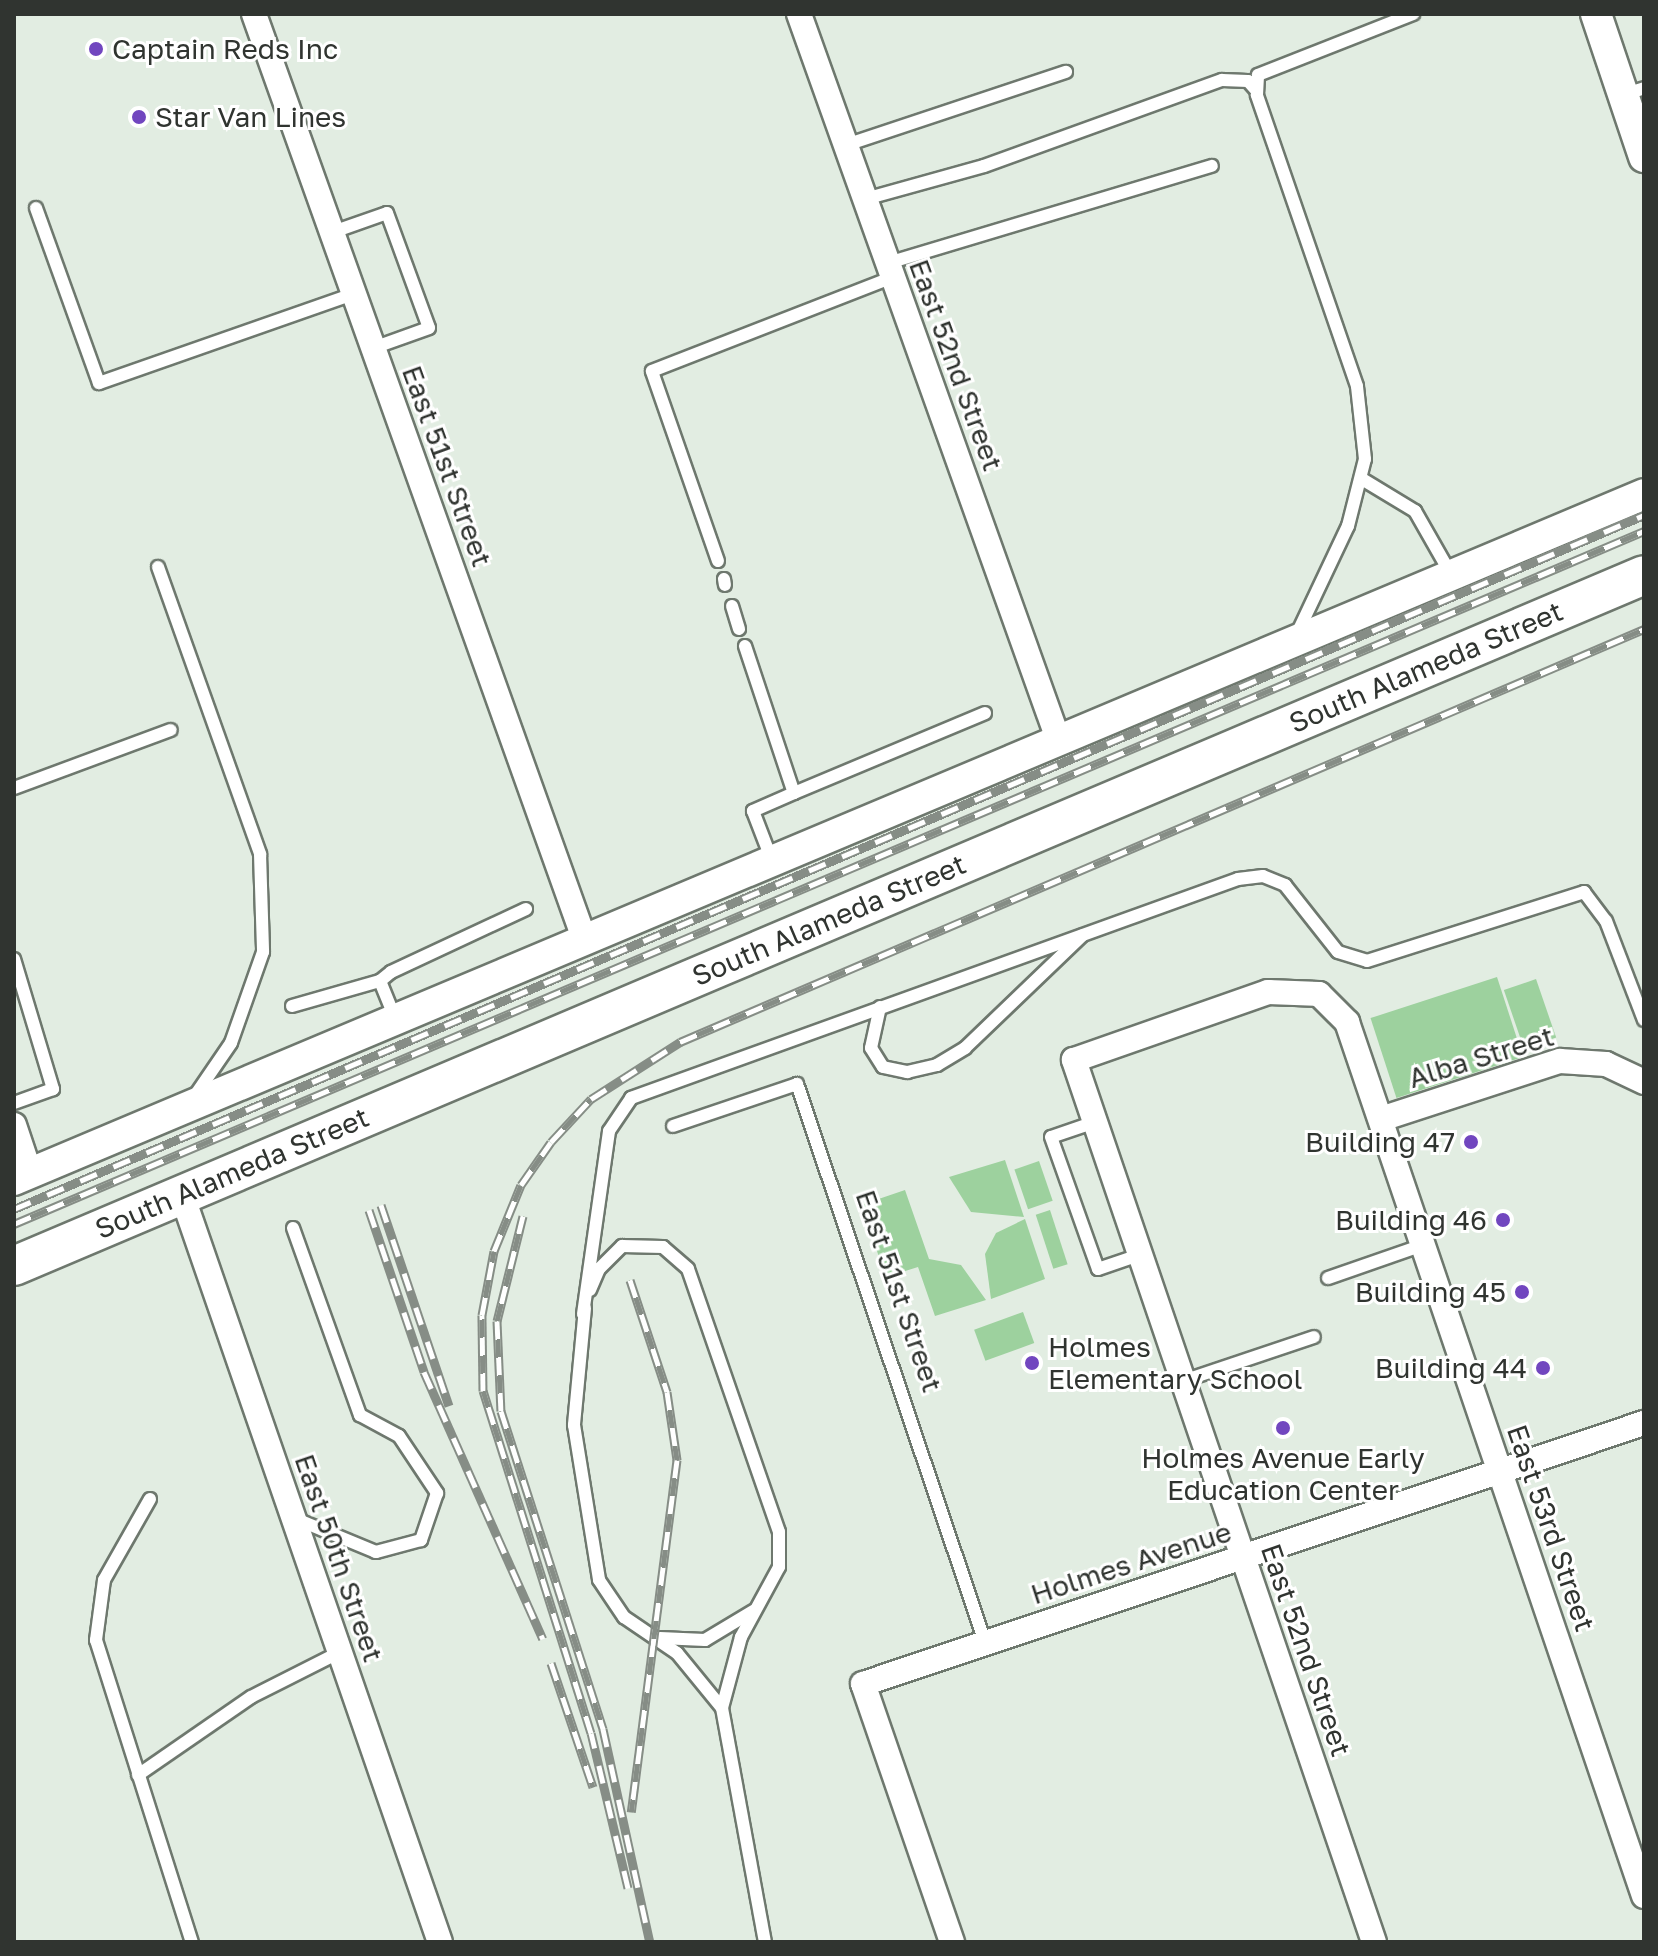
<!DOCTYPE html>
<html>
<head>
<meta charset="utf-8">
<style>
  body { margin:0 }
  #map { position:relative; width:1658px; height:1956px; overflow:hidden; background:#e2ede2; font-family:"Golos Text",sans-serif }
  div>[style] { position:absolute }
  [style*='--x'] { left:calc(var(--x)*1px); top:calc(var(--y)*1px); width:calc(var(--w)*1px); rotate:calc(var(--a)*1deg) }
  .green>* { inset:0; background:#9dd19e; transform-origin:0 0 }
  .roads { filter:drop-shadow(2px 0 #6e786e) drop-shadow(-2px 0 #6e786e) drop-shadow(0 2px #6e786e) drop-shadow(0 -2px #6e786e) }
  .service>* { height:12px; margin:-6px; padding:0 6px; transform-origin:6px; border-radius:6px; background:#fff }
  .minor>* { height:24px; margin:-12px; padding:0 12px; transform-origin:12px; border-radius:12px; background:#fff }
  .tertiary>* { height:30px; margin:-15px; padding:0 15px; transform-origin:15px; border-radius:15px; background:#fff }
  .primary>* { height:38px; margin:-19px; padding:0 19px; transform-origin:19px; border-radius:19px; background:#fff }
  .rail>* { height:9px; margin-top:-4.5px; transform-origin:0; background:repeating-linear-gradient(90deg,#fff 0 18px,#868d86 0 36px); box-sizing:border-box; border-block:2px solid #868d86 }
  .dots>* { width:22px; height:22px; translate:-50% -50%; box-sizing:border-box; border:4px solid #fff; border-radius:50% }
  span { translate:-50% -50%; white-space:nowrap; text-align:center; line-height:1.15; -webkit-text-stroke:6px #fff; paint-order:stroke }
  .poi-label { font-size:28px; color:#303430 }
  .left { translate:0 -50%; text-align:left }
  .right { translate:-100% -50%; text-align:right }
  .street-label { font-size:28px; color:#303430 }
  .frame { position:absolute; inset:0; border:16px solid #303430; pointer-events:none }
</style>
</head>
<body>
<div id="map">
  <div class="green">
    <div style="left:1497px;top:977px;width:84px;height:133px;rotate:72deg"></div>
    <div style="left:1536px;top:979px;width:62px;height:34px;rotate:71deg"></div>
    <div style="clip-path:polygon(1005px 1160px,1024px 1217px,971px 1212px,949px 1177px)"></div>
    <div style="left:1039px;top:1161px;width:42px;height:26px;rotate:71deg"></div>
    <div style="clip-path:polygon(905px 1190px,929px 1259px,961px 1265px,986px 1300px,935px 1316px,918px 1267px,886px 1277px,861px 1205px)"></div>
    <div style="left:1050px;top:1210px;width:57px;height:15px;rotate:72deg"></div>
    <div style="clip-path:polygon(1025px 1219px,1045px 1279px,991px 1299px,985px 1254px,996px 1233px)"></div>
    <div style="left:1023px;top:1312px;width:33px;height:52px;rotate:70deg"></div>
  </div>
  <div class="roads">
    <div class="service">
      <div style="--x:1623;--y:95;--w:22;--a:-18"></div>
      <div style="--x:846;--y:145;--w:232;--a:-18.4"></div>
      <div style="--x:865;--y:199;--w:123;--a:-15.5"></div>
      <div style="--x:984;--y:166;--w:253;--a:-19.9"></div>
      <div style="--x:1222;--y:80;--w:26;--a:2"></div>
      <div style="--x:1248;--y:81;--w:13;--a:48"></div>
      <div style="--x:36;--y:208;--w:186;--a:70.2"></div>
      <div style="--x:99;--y:383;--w:269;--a:-19.3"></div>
      <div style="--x:333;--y:232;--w:57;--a:-19.4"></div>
      <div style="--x:387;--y:213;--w:122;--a:69.9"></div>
      <div style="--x:429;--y:328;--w:59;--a:160.3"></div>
      <div style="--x:888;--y:263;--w:338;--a:-16.7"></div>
      <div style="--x:1362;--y:479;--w:62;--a:31.1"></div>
      <div style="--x:1415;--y:511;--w:73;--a:60.3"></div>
      <div style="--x:718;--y:561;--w:201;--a:-109.2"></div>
      <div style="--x:652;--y:371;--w:259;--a:-21.3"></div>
      <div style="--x:158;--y:567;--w:305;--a:70.4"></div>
      <div style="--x:260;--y:854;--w:98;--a:88.2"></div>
      <div style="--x:263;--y:952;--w:96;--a:109.4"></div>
      <div style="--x:231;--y:1043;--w:65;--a:124.4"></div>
      <div style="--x:724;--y:579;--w:6;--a:81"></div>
      <div style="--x:732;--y:606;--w:24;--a:73"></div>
      <div style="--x:1295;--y:638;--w:124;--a:-64.7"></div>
      <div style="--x:1348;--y:526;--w:69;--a:-75.8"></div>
      <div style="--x:1365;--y:459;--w:73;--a:-96.3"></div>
      <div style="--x:1357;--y:386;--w:308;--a:-109"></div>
      <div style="--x:1257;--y:95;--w:20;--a:-87"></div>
      <div style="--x:1258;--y:75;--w:167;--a:-21.5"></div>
      <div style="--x:745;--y:646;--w:155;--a:71.6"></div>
      <div style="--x:794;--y:793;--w:45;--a:156.3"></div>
      <div style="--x:753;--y:811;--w:50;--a:69"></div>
      <div style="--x:14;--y:788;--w:167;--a:-20.3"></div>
      <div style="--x:794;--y:793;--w:207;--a:-22.7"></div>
      <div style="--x:14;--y:959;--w:136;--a:73.3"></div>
      <div style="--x:53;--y:1089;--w:41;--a:160.3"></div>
      <div style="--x:292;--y:1006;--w:91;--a:-15.9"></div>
      <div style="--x:880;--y:1007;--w:42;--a:102.4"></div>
      <div style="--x:871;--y:1048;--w:22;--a:58"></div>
      <div style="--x:883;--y:1067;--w:25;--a:12"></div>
      <div style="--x:907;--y:1072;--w:31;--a:-13"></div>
      <div style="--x:937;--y:1065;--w:33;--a:-31"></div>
      <div style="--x:965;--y:1048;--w:163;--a:-43.8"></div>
      <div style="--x:395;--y:1018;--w:40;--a:-112"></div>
      <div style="--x:380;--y:981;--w:14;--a:-39"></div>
      <div style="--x:391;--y:972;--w:149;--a:-25"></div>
      <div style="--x:1095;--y:1122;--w:46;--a:161.2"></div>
      <div style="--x:1051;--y:1137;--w:140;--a:70.4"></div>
      <div style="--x:1098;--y:1269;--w:43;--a:-18.9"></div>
      <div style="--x:673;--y:1126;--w:131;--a:-18.7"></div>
      <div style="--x:797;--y:1084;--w:589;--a:71.38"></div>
      <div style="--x:293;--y:1228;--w:199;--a:70.3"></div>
      <div style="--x:360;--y:1415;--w:44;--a:28.3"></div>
      <div style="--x:399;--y:1436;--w:69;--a:56.3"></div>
      <div style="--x:437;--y:1493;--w:50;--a:108.8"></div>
      <div style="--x:421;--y:1540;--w:47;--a:165.1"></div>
      <div style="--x:376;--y:1552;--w:89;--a:-157.5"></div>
      <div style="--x:1328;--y:1278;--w:101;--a:-19.2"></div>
      <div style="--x:590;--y:1290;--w:23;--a:-67"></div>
      <div style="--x:599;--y:1269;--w:33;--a:-45"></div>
      <div style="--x:622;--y:1246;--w:41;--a:1.4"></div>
      <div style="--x:663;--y:1247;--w:33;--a:41"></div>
      <div style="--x:688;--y:1269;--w:278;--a:70.9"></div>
      <div style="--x:779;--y:1532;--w:35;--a:90"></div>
      <div style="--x:779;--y:1567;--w:80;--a:118.5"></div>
      <div style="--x:741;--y:1637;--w:73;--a:105"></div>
      <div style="--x:722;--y:1708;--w:238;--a:79.6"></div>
      <div style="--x:585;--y:1308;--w:118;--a:95.4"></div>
      <div style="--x:574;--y:1425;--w:157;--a:80.8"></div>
      <div style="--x:599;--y:1580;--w:45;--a:56"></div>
      <div style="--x:624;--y:1617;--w:64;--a:34.2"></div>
      <div style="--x:677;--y:1653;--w:71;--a:50.7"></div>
      <div style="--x:583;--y:1314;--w:185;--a:-81.9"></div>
      <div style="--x:609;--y:1131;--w:40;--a:-56"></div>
      <div style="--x:631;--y:1098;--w:645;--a:-19.84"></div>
      <div style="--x:1238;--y:879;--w:25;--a:-7"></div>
      <div style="--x:1263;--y:876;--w:24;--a:22"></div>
      <div style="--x:1285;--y:885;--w:85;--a:51.7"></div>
      <div style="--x:1338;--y:952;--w:30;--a:17"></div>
      <div style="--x:1367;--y:961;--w:228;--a:-17.6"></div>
      <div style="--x:1584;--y:892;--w:36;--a:53"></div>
      <div style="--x:1606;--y:921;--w:106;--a:69"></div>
      <div style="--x:1183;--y:1381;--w:138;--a:-18.6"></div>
      <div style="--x:150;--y:1499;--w:93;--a:119.6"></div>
      <div style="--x:104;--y:1580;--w:61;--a:97.6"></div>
      <div style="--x:96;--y:1640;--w:317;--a:72.4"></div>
      <div style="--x:660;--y:1638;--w:45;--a:2.5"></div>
      <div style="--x:705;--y:1640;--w:56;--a:-31.1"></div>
      <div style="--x:138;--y:1775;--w:137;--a:-34.6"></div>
      <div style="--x:251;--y:1697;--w:100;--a:-26.8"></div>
    </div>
    <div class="minor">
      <div style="--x:254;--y:14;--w:981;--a:70.35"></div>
      <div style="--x:799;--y:14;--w:767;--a:70.34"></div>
      <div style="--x:1381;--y:1119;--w:188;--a:-18"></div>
      <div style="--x:1560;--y:1061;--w:46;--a:3.7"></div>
      <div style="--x:1606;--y:1064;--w:42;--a:25.3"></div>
      <div style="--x:14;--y:1125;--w:51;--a:71.6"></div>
      <div style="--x:182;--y:1195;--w:790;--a:70.95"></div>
      <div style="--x:952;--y:1942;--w:273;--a:-109"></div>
      <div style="--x:863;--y:1684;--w:823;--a:-18.48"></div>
      <div style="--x:1374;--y:1942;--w:932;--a:-108.79"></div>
      <div style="--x:1074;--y:1060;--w:206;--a:-19.3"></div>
      <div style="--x:1268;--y:992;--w:51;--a:2.2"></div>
      <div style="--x:1319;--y:994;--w:40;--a:45"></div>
      <div style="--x:1347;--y:1022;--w:923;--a:71.23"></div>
    </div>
    <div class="tertiary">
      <div style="--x:1596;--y:14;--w:151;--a:71.4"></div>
      <div style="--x:14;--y:1180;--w:1768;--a:-22.82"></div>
    </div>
    <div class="primary">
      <div style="--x:14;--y:1266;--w:1770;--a:-22.97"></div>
    </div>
  </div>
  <div class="rail">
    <div style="--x:381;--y:1205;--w:212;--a:71.3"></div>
    <div style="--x:14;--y:1209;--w:1772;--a:-23.06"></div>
    <div style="--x:369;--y:1210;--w:171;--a:71.2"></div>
    <div style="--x:424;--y:1372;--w:292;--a:66"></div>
    <div style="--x:523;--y:1216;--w:108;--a:103.9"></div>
    <div style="--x:497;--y:1321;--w:90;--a:87.5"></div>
    <div style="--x:501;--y:1411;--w:334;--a:72.2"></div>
    <div style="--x:603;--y:1729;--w:218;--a:77.6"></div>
    <div style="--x:14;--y:1224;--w:1771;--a:-23.03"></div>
    <div style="--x:630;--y:1280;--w:118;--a:71.7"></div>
    <div style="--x:667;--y:1392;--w:69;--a:81.6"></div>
    <div style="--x:677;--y:1460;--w:355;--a:97.4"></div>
    <div style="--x:551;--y:1663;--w:131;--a:71.3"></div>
    <div style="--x:628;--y:1888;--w:159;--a:-103.4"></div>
    <div style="--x:591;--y:1733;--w:359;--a:-107.5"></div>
    <div style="--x:483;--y:1391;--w:76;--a:-90.8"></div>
    <div style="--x:482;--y:1315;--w:65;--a:-79.4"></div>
    <div style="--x:494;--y:1251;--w:71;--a:-67.8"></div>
    <div style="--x:521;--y:1185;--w:52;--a:-55.1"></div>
    <div style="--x:551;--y:1142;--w:59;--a:-47.1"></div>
    <div style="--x:591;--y:1099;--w:106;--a:-32.6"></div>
    <div style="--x:680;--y:1042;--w:1049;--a:-23.19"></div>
  </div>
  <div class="dots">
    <div style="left:96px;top:49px;background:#7146bf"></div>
    <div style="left:139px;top:117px;background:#7146bf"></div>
    <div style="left:1471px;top:1142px;background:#7146bf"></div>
    <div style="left:1503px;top:1220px;background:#7146bf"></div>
    <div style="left:1522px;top:1292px;background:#7146bf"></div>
    <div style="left:1032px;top:1363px;background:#7146bf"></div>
    <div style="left:1543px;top:1368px;background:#7146bf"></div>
    <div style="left:1283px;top:1428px;background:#7146bf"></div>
  </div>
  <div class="poi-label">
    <span class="left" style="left:112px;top:49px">Captain Reds Inc</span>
    <span class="left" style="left:155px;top:117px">Star Van Lines</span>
    <span class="right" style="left:1455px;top:1142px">Building 47</span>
    <span class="right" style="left:1487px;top:1220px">Building 46</span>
    <span class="right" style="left:1506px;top:1292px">Building 45</span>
    <span class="left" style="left:1048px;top:1363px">Holmes<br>Elementary School</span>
    <span class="right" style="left:1527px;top:1368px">Building 44</span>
    <span style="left:1283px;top:1474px">Holmes Avenue Early<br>Education Center</span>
  </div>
  <div class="street-label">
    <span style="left:956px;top:365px;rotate:70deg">East 52nd Street</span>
    <span style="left:447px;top:466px;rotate:70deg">East 51st Street</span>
    <span style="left:1426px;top:667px;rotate:-23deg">South Alameda Street</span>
    <span style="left:829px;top:920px;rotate:-23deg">South Alameda Street</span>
    <span style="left:1481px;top:1057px;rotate:-17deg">Alba Street</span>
    <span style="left:232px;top:1173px;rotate:-23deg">South Alameda Street</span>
    <span style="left:899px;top:1291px;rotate:71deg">East 51st Street</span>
    <span style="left:1551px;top:1528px;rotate:71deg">East 53rd Street</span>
    <span style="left:339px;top:1558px;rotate:71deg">East 50th Street</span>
    <span style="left:1131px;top:1563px;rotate:-18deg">Holmes Avenue</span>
    <span style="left:1306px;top:1650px;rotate:71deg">East 52nd Street</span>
  </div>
  <div class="frame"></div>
</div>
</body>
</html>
